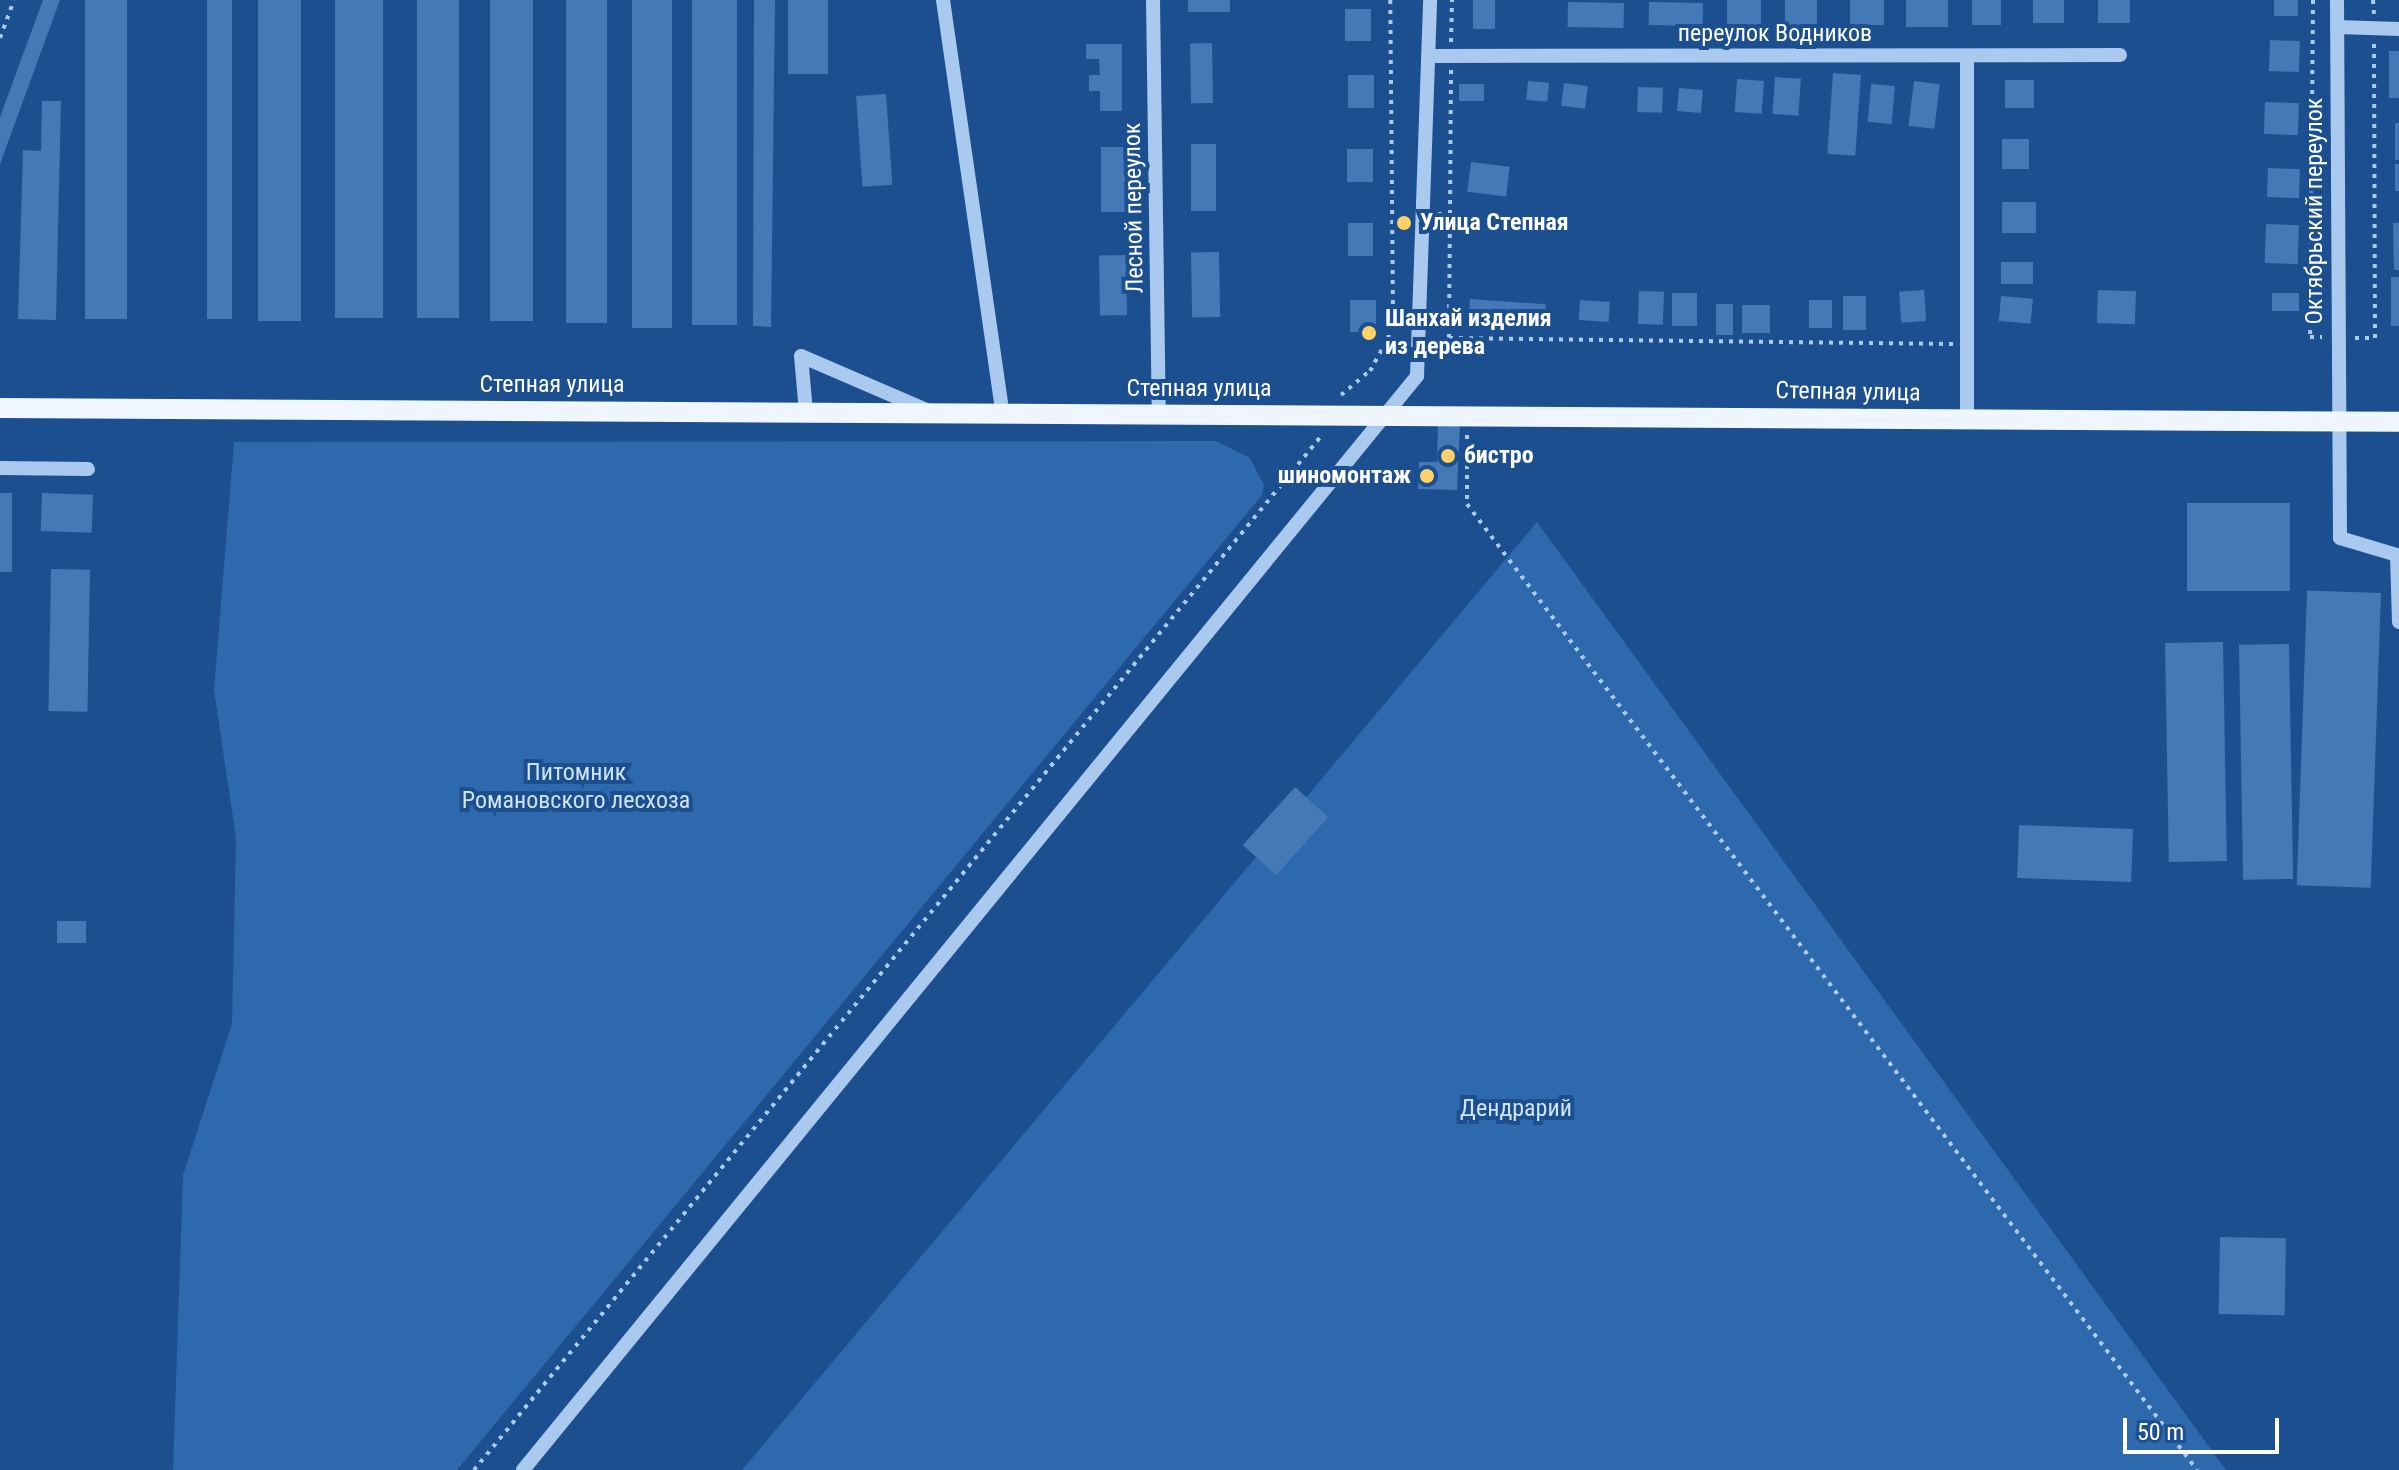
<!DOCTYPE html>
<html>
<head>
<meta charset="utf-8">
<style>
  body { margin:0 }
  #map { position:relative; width:2399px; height:1470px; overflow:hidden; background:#1b4f8f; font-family:"Roboto Condensed",sans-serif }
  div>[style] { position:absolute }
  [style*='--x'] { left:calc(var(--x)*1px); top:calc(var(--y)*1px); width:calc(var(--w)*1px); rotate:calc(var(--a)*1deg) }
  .green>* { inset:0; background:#2e69ad }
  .building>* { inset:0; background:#4478b7; transform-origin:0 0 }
  .path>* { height:4px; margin-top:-2px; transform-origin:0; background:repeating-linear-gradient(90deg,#a9c9ee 0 4px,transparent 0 10px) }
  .minor>* { height:14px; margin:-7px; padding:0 7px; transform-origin:7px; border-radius:7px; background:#a9c9ee }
  .major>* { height:20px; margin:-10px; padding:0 10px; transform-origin:10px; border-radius:10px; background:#f0f6ff }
  .dots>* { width:22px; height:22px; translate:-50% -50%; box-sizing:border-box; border:4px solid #1b4f8f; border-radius:50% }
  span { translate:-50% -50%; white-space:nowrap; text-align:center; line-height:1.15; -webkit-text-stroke:8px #1b4f8f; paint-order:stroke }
  .street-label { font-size:24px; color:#fff }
  .poi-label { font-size:24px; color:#fff; font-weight:700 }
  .left { translate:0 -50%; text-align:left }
  .right { translate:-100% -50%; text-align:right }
  .park-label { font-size:24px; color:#cfe3fa }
  .scale { position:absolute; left:2123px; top:1418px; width:156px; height:36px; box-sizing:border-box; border:4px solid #fff; border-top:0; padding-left:10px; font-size:24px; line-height:28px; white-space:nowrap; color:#fff; -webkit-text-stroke:6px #1b4f8f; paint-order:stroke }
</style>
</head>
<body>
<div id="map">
  <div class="green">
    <div style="clip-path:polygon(1216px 441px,1250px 458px,1264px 485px,1262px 495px,457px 1470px,173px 1470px,183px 1175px,232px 1024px,236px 838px,214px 690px,234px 442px)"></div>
    <div style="clip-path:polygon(1537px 522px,2226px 1470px,742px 1470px)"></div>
  </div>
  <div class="building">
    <div style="clip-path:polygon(43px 0,60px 0,0 164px,0 117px)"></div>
    <div style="left:85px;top:0;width:42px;height:319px"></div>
    <div style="left:207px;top:0;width:25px;height:319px"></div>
    <div style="left:258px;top:0;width:43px;height:321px"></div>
    <div style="left:335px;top:0;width:48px;height:318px"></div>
    <div style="left:417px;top:0;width:42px;height:318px"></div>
    <div style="left:490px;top:0;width:43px;height:321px"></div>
    <div style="left:566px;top:0;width:41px;height:323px"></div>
    <div style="left:632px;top:0;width:40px;height:328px"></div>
    <div style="left:692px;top:0;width:45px;height:325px"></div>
    <div style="clip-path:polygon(754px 0,775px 0,771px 327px,753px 326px)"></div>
    <div style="left:788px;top:0;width:40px;height:74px"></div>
    <div style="left:1188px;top:0;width:42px;height:12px"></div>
    <div style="left:1473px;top:0;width:22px;height:29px"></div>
    <div style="left:1727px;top:0;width:34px;height:28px"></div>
    <div style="left:1785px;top:0;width:32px;height:27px"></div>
    <div style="left:1850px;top:0;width:34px;height:25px"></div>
    <div style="left:1906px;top:0;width:42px;height:27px"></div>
    <div style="left:1972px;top:0;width:29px;height:25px"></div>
    <div style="left:2033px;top:0;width:31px;height:23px"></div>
    <div style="left:2098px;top:0;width:32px;height:23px"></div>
    <div style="left:2274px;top:0;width:24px;height:16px"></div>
    <div style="left:1568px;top:2px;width:56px;height:25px;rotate:1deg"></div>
    <div style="left:1649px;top:2px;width:54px;height:23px;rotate:1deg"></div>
    <div style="left:1345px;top:9px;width:26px;height:32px"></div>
    <div style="left:2270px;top:40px;width:30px;height:31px;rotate:2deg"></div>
    <div style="left:1212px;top:43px;width:60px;height:22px;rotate:89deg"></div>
    <div style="clip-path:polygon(1086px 44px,1122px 44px,1122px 111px,1100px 111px,1100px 91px,1089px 91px,1089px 75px,1100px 75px,1099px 59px,1086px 59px)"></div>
    <div style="left:2389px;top:51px;width:10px;height:47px"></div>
    <div style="left:1833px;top:73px;width:28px;height:81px;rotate:4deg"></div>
    <div style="left:1374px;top:75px;width:33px;height:26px;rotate:90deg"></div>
    <div style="left:1775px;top:77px;width:26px;height:37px;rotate:4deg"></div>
    <div style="left:1737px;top:79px;width:27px;height:33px;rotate:4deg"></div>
    <div style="left:2005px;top:80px;width:29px;height:28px"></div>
    <div style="left:1528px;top:81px;width:21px;height:19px;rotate:5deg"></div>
    <div style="left:1914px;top:81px;width:26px;height:45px;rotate:7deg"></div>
    <div style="left:1564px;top:83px;width:24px;height:23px;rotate:7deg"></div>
    <div style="left:1459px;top:84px;width:25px;height:17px"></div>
    <div style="left:1871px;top:84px;width:24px;height:38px;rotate:5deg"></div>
    <div style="left:1638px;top:87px;width:25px;height:25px;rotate:2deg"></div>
    <div style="left:1679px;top:88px;width:24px;height:23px;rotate:5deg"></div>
    <div style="left:886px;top:94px;width:91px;height:30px;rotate:86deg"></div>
    <div style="clip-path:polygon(42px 101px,61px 101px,56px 320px,18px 319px,23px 150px,41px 151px)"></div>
    <div style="left:2265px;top:102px;width:34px;height:32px;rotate:2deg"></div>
    <div style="left:2395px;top:123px;width:4px;height:37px"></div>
    <div style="left:2002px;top:139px;width:27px;height:30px"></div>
    <div style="left:1191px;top:144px;width:25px;height:67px"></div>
    <div style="left:1101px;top:147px;width:24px;height:65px"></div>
    <div style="left:1347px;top:149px;width:26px;height:33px"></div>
    <div style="left:1471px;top:162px;width:39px;height:30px;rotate:7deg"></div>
    <div style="left:2395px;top:164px;width:4px;height:27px"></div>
    <div style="left:2268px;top:168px;width:32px;height:29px;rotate:2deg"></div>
    <div style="left:2002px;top:202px;width:34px;height:31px"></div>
    <div style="left:1348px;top:223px;width:25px;height:33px"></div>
    <div style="clip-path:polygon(2393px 223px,2399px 223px,2399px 270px,2394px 270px)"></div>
    <div style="left:2266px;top:224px;width:33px;height:39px;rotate:2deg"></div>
    <div style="left:1219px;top:252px;width:65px;height:28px;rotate:89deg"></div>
    <div style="left:1126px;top:255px;width:60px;height:27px;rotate:89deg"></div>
    <div style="left:2001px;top:262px;width:32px;height:22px"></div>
    <div style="left:2391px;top:277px;width:8px;height:49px"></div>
    <div style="left:1924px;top:290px;width:31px;height:25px;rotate:86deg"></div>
    <div style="left:2098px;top:290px;width:38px;height:33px;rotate:2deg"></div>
    <div style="left:1639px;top:291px;width:25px;height:33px;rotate:2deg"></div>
    <div style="left:1672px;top:293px;width:25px;height:33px"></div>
    <div style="left:2272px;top:293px;width:27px;height:18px"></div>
    <div style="left:1843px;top:296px;width:23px;height:34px"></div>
    <div style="left:2001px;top:296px;width:32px;height:25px;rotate:5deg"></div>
    <div style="left:1470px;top:299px;width:76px;height:24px;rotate:4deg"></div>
    <div style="left:1350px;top:300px;width:26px;height:32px"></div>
    <div style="left:1580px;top:300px;width:30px;height:20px;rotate:4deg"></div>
    <div style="left:1809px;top:300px;width:23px;height:28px"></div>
    <div style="left:1716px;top:304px;width:17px;height:31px"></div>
    <div style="left:1742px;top:305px;width:28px;height:28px"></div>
    <div style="clip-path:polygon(1438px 426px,1460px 426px,1457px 490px,1418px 489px,1419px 462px,1437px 462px)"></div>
    <div style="left:0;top:493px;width:12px;height:79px"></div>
    <div style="left:42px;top:493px;width:51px;height:38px;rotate:2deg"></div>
    <div style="left:2290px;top:503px;width:88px;height:103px;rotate:90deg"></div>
    <div style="left:51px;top:569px;width:39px;height:142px;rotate:1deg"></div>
    <div style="left:2381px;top:593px;width:295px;height:74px;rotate:92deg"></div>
    <div style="left:2223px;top:642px;width:219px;height:58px;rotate:89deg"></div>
    <div style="left:2289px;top:644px;width:235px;height:50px;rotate:89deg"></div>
    <div style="left:1295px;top:787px;width:45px;height:78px;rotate:42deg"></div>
    <div style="left:2133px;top:829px;width:53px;height:114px;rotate:92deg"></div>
    <div style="left:57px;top:921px;width:29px;height:22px"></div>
    <div style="left:2220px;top:1237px;width:66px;height:77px;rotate:1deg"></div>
  </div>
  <div class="path">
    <div style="--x:2313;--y:0;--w:337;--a:90.5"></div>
    <div style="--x:2310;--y:337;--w:12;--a:0"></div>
    <div style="--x:2373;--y:0;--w:14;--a:86"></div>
    <div style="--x:0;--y:38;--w:40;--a:-69.8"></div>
    <div style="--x:1451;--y:42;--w:42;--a:-88.6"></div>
    <div style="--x:1438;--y:214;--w:12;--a:0"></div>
    <div style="--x:1450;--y:214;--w:144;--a:-89.6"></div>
    <div style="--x:1450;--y:214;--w:124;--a:90.5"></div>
    <div style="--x:1449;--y:338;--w:504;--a:0.68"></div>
    <div style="--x:2355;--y:338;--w:20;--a:0"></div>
    <div style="--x:2375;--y:338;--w:296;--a:-90.2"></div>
    <div style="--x:1341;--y:395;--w:38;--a:-40"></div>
    <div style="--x:1370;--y:371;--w:37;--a:-61"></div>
    <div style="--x:1388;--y:339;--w:25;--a:-79"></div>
    <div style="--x:1393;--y:314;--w:314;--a:-90.5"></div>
    <div style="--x:1467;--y:435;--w:69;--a:90"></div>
    <div style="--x:1467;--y:504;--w:1211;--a:52.92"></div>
    <div style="--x:474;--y:1470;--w:1338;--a:-50.67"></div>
  </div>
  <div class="minor">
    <div style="--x:943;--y:0;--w:419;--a:81.8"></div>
    <div style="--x:1153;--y:0;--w:416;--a:89.2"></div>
    <div style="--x:2337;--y:0;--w:538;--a:89.68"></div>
    <div style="--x:2340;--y:538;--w:59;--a:16.6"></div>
    <div style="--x:2397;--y:555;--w:67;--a:88.3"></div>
    <div style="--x:2337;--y:27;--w:62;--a:1.8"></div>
    <div style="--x:1430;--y:56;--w:690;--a:-0.08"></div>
    <div style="--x:1967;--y:56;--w:364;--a:90"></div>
    <div style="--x:806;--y:412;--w:56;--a:-95.1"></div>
    <div style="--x:801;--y:356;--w:139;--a:23.3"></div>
    <div style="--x:0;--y:468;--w:88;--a:0.7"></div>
    <div style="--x:523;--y:1470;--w:1413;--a:-50.74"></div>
    <div style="--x:1417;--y:376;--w:376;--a:-88"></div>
  </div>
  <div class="major">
    <div style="--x:0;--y:408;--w:2399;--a:0.33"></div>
  </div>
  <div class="dots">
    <div style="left:1404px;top:223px;background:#ffd166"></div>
    <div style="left:1369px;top:333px;background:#ffd166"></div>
    <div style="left:1448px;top:456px;background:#ffd166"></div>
    <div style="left:1427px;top:476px;background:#ffd166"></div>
  </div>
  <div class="street-label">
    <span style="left:1775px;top:34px">переулок Водников</span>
    <span style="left:1134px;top:208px;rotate:-91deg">Лесной переулок</span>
    <span style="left:2315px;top:211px;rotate:-90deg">Октябрьский переулок</span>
    <span style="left:552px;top:385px">Степная улица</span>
    <span style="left:1199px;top:389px">Степная улица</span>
    <span style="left:1848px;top:392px;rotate:1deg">Степная улица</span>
  </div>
  <div class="poi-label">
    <span class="left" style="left:1420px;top:223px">Улица Степная</span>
    <span class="left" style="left:1385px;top:333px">Шанхай изделия<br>из дерева</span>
    <span class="left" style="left:1464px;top:456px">бистро</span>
    <span class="right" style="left:1411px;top:476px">шиномонтаж</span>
  </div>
  <div class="park-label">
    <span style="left:576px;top:787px">Питомник<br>Романовского лесхоза</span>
    <span style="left:1516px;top:1109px">Дендрарий</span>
  </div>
  <div class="scale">50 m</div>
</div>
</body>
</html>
